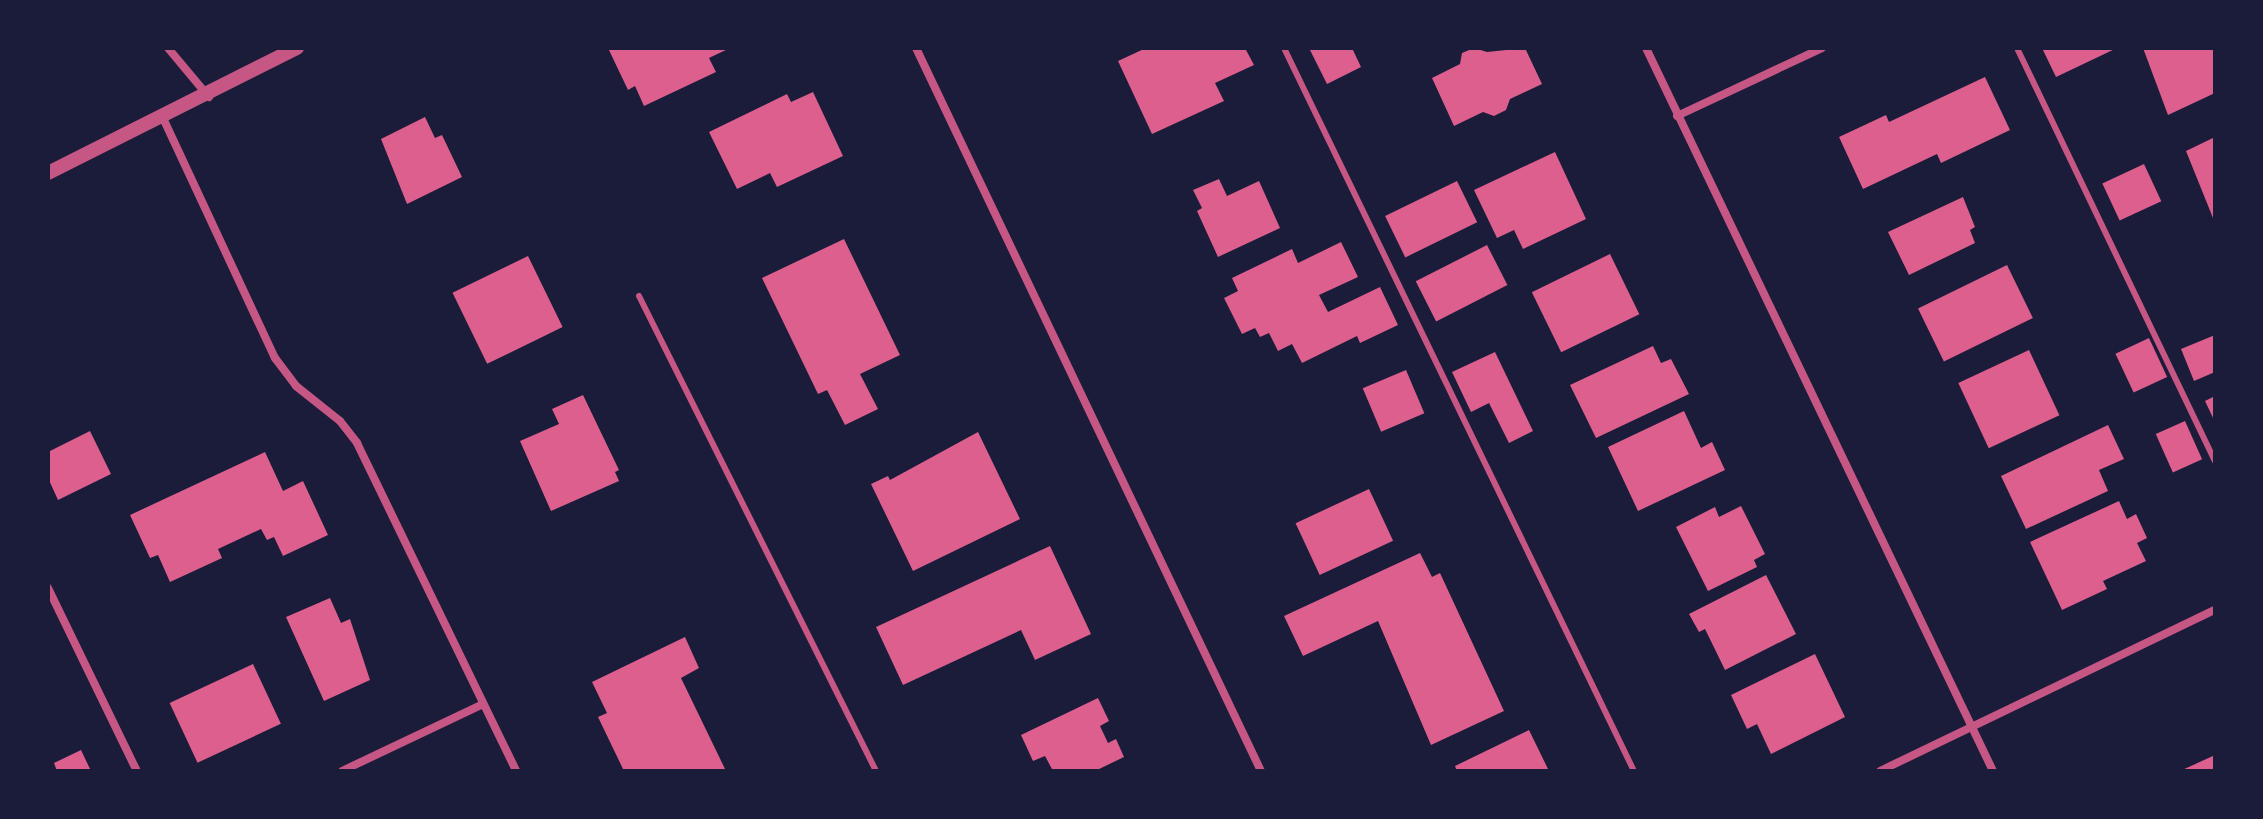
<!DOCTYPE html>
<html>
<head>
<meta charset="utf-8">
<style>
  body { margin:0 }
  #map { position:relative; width:2263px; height:819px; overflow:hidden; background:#1b1b3a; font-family:Commissioner,sans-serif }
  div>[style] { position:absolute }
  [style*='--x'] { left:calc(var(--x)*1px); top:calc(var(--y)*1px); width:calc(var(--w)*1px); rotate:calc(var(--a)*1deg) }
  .building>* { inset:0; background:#dd5f8e; transform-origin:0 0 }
  .service>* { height:6px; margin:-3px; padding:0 3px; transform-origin:3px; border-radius:3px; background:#c65784 }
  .minor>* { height:8px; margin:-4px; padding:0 4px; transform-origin:4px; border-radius:4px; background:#c65784 }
  .tertiary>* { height:14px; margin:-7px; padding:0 7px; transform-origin:7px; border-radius:7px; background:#c65784 }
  span { translate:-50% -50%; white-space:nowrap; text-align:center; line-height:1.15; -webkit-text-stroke:6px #1b1b3a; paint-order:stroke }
  .frame { position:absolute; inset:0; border:50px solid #1b1b3a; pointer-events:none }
</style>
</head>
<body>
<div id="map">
  <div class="building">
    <div style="clip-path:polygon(608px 48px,730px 48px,709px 58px,716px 72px,644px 106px,635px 86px,628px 90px)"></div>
    <div style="clip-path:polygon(1146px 48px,1245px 48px,1254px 65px,1215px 83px,1224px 101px,1152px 134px,1118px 61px)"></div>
    <div style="clip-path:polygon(1309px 48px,1352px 48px,1361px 67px,1327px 84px)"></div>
    <div style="clip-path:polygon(1474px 48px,1487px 52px,1525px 48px,1542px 84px,1510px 99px,1506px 110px,1494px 116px,1483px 112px,1454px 126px,1432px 78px,1460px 64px,1462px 53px)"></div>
    <div style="clip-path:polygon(2042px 48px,2117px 48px,2056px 77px)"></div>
    <div style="clip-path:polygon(2143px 48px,2215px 48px,2215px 93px,2168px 115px)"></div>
    <div style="clip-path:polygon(1985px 77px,2010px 130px,1941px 163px,1937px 154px,1863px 189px,1839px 137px,1886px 115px,1889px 122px)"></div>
    <div style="clip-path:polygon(813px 92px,843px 156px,777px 187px,770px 173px,737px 189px,709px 132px,787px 94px,791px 102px)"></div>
    <div style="clip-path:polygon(425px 117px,435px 138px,442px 135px,462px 177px,407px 204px,381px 139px)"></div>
    <div style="clip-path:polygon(2215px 137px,2215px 223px,2186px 151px)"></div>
    <div style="clip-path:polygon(1555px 152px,1586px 219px,1523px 249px,1514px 230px,1497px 238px,1474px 190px)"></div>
    <div style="left:2144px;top:164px;width:41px;height:46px;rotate:65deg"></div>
    <div style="clip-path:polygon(1219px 179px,1227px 196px,1259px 181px,1280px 228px,1218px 257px,1197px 211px,1202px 208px,1193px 190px)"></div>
    <div style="left:1457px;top:181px;width:46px;height:80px;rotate:64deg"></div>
    <div style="clip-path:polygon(1963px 197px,1975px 227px,1970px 230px,1975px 243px,1909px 275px,1888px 232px)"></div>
    <div style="clip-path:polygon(844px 239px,900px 355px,860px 374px,878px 409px,845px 425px,827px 390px,818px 394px,762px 278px)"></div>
    <div style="clip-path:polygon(1341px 242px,1358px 277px,1319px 295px,1328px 312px,1380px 287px,1398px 325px,1360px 343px,1357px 336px,1302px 363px,1292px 344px,1278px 351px,1269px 333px,1260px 337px,1255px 328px,1242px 334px,1224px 298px,1238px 291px,1232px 278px,1292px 249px,1298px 263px)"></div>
    <div style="left:1487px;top:245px;width:45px;height:80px;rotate:63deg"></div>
    <div style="left:1610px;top:254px;width:67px;height:87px;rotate:64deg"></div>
    <div style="left:528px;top:256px;width:79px;height:84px;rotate:64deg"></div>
    <div style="left:2007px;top:265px;width:59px;height:99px;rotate:64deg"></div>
    <div style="clip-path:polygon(2215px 335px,2215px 372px,2194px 381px,2181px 349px)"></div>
    <div style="left:2149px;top:338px;width:43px;height:37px;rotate:65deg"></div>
    <div style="clip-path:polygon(1653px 346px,1661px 363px,1671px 359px,1689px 394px,1596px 438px,1570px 385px)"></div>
    <div style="left:2029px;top:350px;width:72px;height:78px;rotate:65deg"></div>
    <div style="clip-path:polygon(1495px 352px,1533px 431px,1509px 443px,1489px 403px,1471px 412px,1452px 372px)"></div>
    <div style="left:1406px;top:370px;width:47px;height:47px;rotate:67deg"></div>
    <div style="clip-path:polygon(583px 395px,619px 470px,615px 472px,619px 481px,551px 511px,520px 441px,559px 424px,552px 409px)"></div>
    <div style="clip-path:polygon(2215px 396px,2215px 422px,2205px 401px)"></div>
    <div style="clip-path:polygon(1684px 411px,1701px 448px,1712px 442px,1725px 470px,1638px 511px,1608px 447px)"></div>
    <div style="left:2185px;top:421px;width:42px;height:32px;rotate:66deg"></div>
    <div style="clip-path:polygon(2108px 425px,2124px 459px,2099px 470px,2108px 491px,2026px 529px,2001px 476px)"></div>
    <div style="clip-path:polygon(90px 431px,111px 474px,58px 500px,48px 478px,48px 452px)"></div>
    <div style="clip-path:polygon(978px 432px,1020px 519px,913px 571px,871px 484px,888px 476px,890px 480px)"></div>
    <div style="clip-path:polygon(265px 452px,283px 491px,303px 481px,328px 535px,283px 556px,274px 537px,267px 540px,261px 529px,218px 549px,222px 558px,170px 582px,158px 555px,150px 558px,130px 515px)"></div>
    <div style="left:1369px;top:489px;width:57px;height:81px;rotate:65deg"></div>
    <div style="clip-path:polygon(2119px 501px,2127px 519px,2136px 514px,2147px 538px,2137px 543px,2146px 561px,2103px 581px,2107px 589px,2062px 610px,2030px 542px)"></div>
    <div style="clip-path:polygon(1741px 506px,1765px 554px,1754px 560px,1757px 567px,1708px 591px,1676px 527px,1715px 507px,1719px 517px)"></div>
    <div style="clip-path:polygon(1050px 546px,1091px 634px,1035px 660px,1021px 630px,903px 685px,876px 627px)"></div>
    <div style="clip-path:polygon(1420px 553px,1432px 577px,1440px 573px,1504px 711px,1431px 745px,1378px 621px,1303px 656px,1284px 616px)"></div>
    <div style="clip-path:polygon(1766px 575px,1796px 634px,1725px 670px,1705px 629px,1699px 632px,1689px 614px)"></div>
    <div style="clip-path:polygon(330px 598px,341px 623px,350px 619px,370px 680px,324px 701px,286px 617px)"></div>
    <div style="clip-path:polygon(685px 637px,699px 668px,681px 678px,726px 771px,624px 771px,598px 717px,607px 713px,592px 682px)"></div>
    <div style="clip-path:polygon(1815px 654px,1845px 717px,1771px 754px,1757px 724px,1747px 729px,1731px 695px)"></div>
    <div style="left:253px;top:664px;width:66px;height:92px;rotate:65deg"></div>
    <div style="clip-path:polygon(1098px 698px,1109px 721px,1100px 726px,1108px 743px,1116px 739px,1124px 757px,1095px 771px,1053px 771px,1045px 756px,1033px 761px,1021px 735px)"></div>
    <div style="clip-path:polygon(1529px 730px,1549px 771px,1457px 771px,1455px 766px)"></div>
    <div style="clip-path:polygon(81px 750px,91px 771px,57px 771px,54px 763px)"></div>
    <div style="clip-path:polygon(2215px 755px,2215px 771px,2180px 771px)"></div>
  </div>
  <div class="service">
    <div style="--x:1284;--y:48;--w:803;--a:64.17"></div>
    <div style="--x:2017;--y:48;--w:458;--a:64.4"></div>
    <div style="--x:639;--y:296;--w:531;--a:63.48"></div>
  </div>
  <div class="minor">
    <div style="--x:168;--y:48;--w:64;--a:50.1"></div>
    <div style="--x:916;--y:48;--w:801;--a:64.49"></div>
    <div style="--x:1646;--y:48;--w:802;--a:64.36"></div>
    <div style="--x:1677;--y:116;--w:160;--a:-25.1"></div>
    <div style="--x:163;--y:118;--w:265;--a:65"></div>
    <div style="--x:275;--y:358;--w:35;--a:53"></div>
    <div style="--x:296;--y:386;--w:56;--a:38.5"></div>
    <div style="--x:340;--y:421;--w:28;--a:52"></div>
    <div style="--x:357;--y:443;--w:365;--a:64.1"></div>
    <div style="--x:48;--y:588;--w:203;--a:64.1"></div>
    <div style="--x:342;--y:771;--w:156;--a:-25.4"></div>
    <div style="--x:1880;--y:771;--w:372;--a:-25.7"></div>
  </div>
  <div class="tertiary">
    <div style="--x:48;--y:173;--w:279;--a:-26.7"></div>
  </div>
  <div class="frame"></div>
</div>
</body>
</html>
